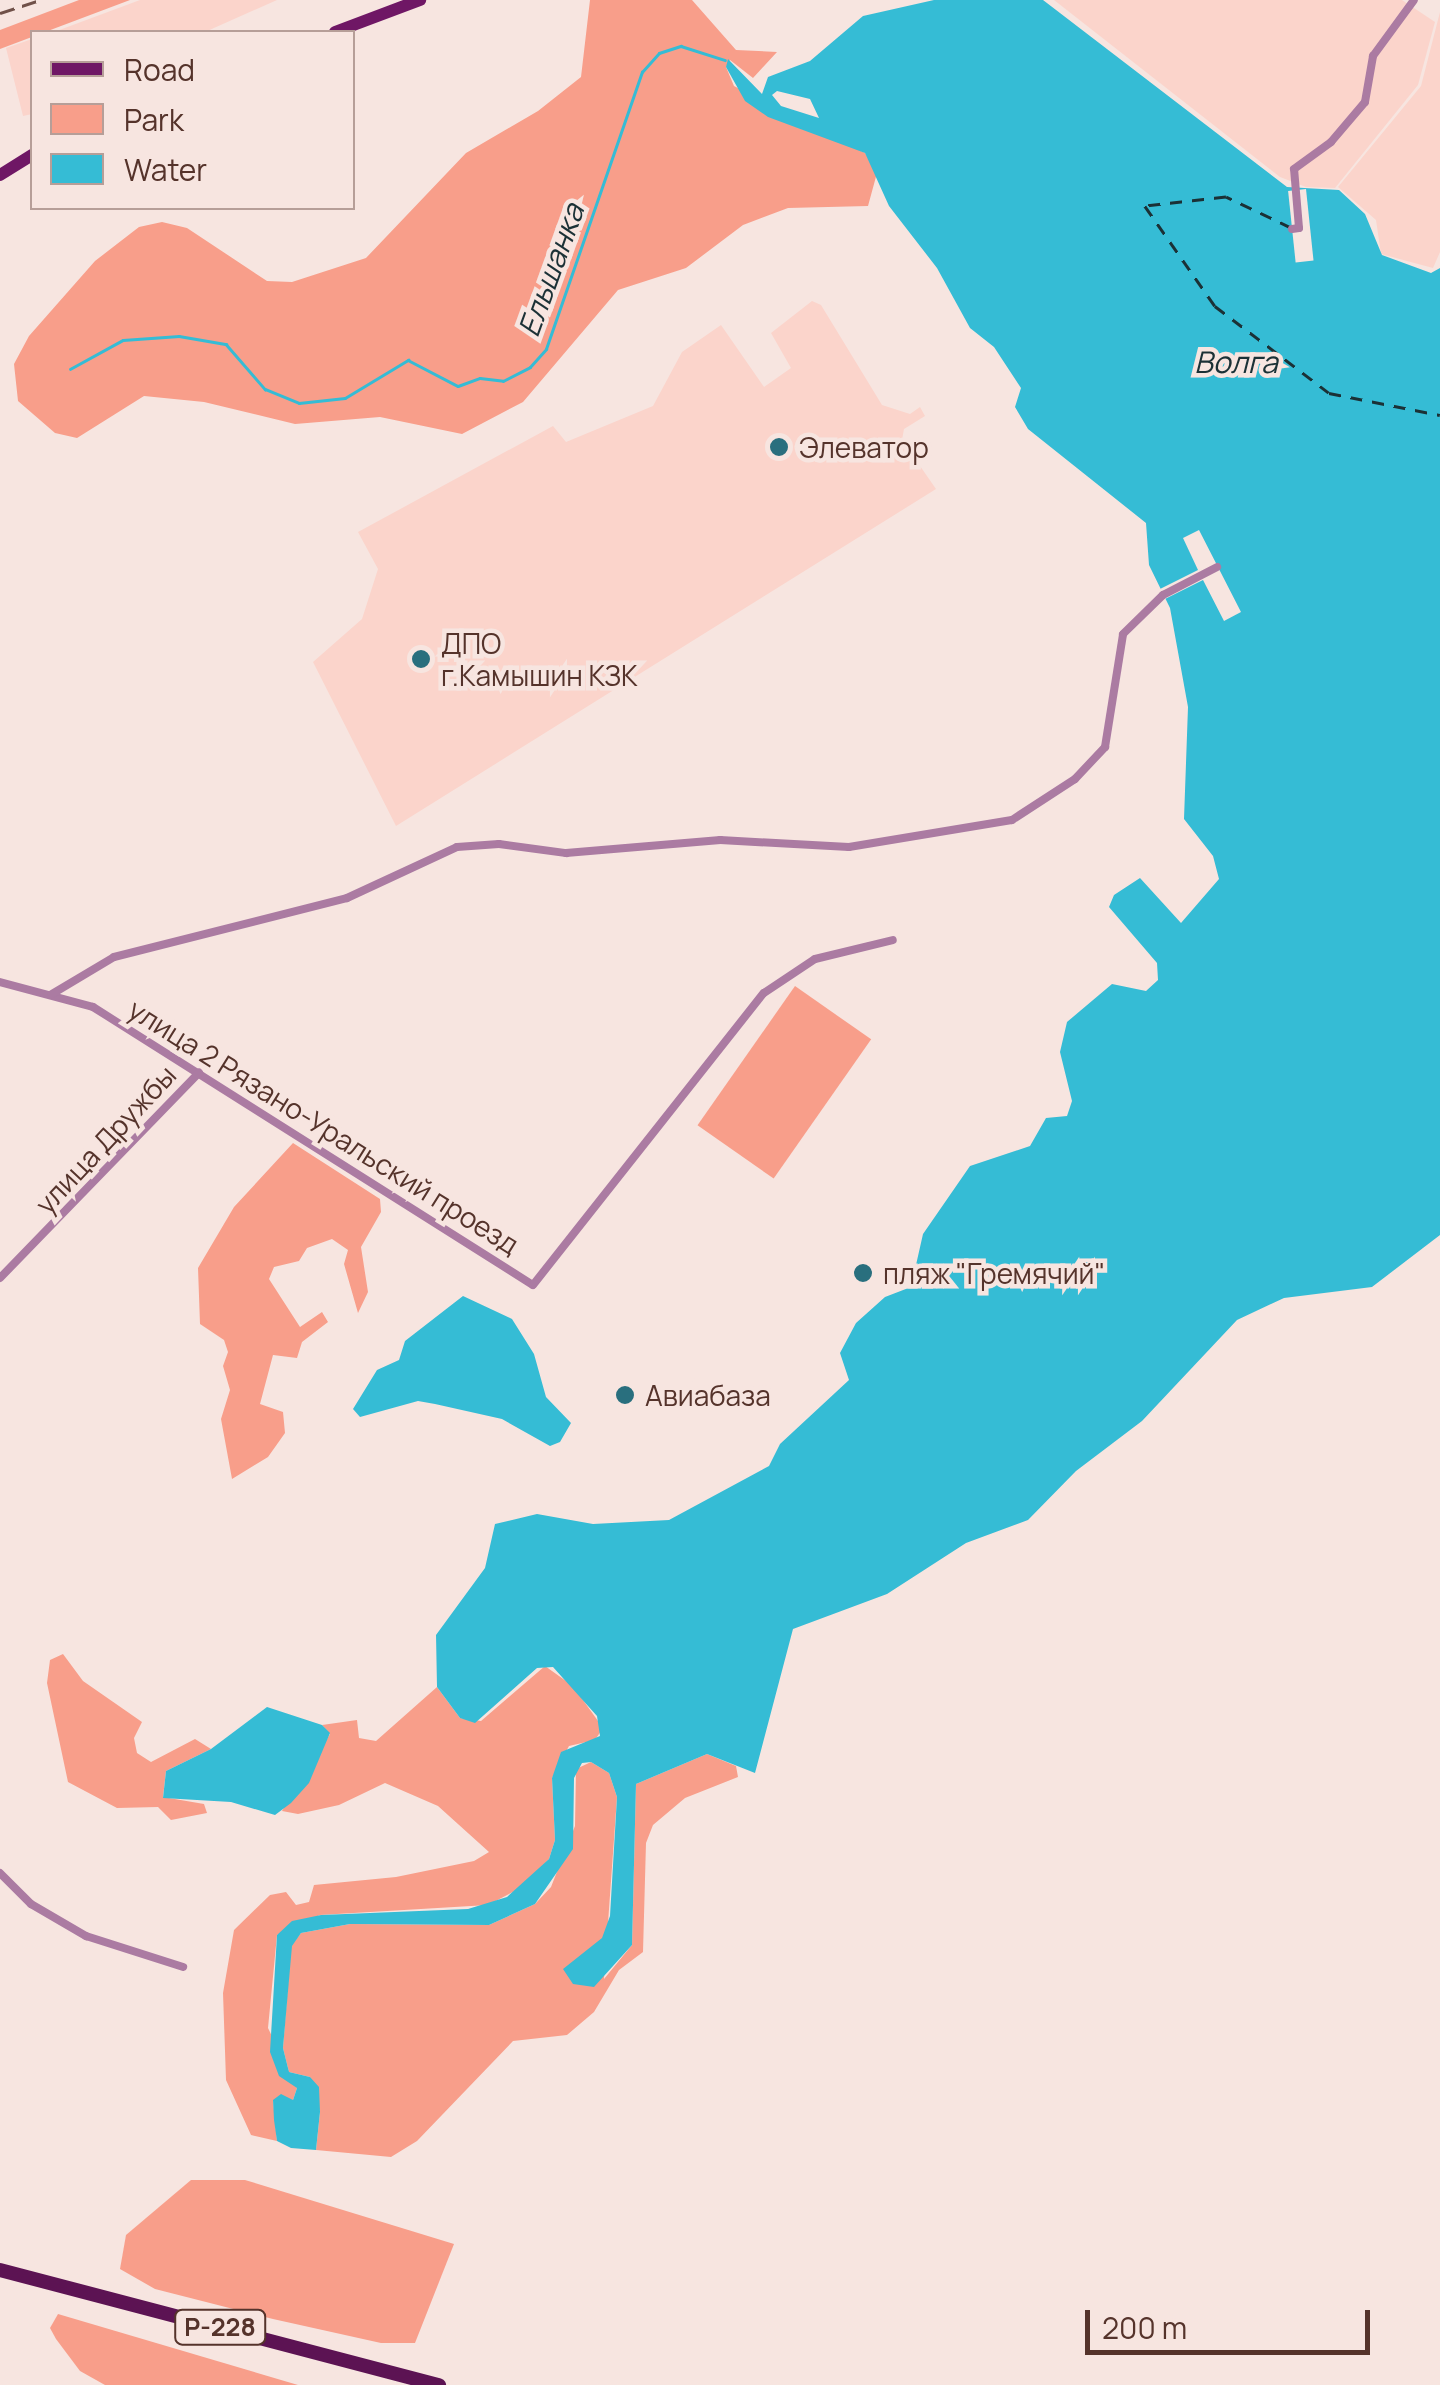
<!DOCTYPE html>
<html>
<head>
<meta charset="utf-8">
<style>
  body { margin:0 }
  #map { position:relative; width:1440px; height:2385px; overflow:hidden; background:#f7e5e0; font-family:Manrope,sans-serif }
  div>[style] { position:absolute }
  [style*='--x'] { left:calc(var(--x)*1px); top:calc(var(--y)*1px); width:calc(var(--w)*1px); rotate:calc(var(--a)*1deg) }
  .built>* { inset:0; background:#fbd4cb }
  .green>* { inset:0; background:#f89e8a; transform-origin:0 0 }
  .water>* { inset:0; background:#35bcd5 }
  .pier>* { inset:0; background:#f7e5e0; transform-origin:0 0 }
  .stream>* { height:2.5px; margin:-1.25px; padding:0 1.25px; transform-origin:1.25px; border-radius:1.25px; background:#35bcd5 }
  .ferry>* { height:2.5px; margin-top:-1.25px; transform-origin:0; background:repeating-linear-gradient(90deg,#1b3136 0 12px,transparent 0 22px) }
  .minor>* { height:8px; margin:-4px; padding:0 4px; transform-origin:4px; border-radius:4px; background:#ab7ba2 }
  .primary>* { height:12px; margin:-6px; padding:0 6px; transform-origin:6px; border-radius:6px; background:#6f1765 }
  .trunk>* { height:14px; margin:-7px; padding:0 7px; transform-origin:7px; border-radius:7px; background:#5c1353 }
  .rail>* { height:2.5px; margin-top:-1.25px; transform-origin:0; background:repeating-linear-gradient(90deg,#705149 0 15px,transparent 0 23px) }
  .dots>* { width:28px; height:28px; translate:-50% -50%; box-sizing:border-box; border:5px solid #f7e5e0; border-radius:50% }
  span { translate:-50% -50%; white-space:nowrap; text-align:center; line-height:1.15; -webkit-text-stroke:9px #f7e5e0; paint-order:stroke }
  .shield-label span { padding:2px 8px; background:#f7e5e0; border:2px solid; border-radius:8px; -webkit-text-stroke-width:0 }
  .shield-label { font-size:25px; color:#55332b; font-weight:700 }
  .poi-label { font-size:28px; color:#55332b }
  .left { translate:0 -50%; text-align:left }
  .street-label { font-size:28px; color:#55332b }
  .water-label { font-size:30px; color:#1b3136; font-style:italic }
  .legend { position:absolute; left:30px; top:30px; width:325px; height:180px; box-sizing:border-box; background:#f7e5e0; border:2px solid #b69e98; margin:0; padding:12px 18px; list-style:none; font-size:30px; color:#55332b }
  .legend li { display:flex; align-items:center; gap:20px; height:50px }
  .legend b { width:50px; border:2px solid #b69e98 }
  .scale { position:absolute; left:1085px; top:2310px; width:285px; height:45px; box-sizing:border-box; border:5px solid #55332b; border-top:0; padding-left:12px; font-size:30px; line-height:35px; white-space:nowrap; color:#55332b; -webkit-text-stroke:8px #f7e5e0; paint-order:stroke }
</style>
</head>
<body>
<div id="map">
  <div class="built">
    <div style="clip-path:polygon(140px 0,277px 0,205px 32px,54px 32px)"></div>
    <div style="clip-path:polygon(1054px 0,1402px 0,1435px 22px,1418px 85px,1335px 188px,1306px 187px,1280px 177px)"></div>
    <div style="clip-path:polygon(1440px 12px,1440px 252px,1433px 268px,1381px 254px,1376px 220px,1338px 187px,1421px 86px)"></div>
    <div style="clip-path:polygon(32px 39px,32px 114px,23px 116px,6px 48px)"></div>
    <div style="clip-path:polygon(812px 301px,821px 305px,882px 405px,910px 414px,920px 407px,925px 416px,904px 429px,902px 440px,936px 489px,396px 826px,313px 662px,362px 619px,378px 569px,358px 532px,553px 426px,566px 442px,653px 406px,682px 352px,721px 325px,764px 387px,791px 368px,771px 333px)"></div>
  </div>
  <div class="green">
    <div style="clip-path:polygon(79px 0,130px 0,0 49px,0 30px)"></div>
    <div style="clip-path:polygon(590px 0,692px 0,736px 50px,777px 52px,753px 78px,730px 60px,726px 67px,734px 86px,865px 153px,877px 173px,868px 206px,788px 208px,743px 225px,686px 268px,618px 290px,523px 402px,462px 434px,380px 417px,295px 424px,204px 402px,144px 396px,77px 438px,55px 433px,18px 401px,14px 364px,29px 336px,95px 261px,139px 227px,162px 222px,187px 228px,267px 281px,292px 282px,366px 258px,466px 153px,538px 111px,581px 77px)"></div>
    <div style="left:795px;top:986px;width:93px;height:170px;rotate:35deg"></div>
    <div style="clip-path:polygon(293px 1143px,380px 1199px,381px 1212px,361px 1247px,368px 1292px,358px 1313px,344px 1264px,348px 1250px,332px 1239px,307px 1248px,299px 1261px,274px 1267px,269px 1279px,300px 1327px,322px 1312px,328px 1322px,302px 1342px,297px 1358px,273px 1355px,260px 1404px,283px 1412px,285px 1433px,268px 1457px,232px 1479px,221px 1419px,230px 1390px,223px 1366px,228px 1352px,224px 1340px,200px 1324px,198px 1268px,234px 1207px)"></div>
    <div style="clip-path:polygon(63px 1654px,83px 1681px,142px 1722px,134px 1738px,137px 1753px,151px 1762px,195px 1739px,211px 1749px,166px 1771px,163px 1797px,204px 1804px,207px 1813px,171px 1820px,158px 1807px,117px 1808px,68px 1782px,47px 1683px,50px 1660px)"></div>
    <div style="clip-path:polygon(545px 1666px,573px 1686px,603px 1728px,595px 1740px,569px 1746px,552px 1778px,555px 1840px,549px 1859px,524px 1886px,488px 1905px,320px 1915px,277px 1935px,268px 2028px,297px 2088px,293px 2100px,273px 2100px,277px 2141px,251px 2135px,226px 2080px,223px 1993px,234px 1930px,270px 1895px,286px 1892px,296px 1905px,309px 1902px,314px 1885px,396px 1877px,474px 1861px,489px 1852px,438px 1806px,385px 1783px,339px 1805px,298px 1814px,282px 1811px,330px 1734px,322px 1725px,357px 1720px,359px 1738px,376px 1741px,437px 1687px,460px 1718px,481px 1721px)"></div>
    <div style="clip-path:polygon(707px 1754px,736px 1766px,738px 1777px,685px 1798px,653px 1825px,646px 1843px,643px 1952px,619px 1970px,594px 2012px,567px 2035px,513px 2041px,417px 2141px,391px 2157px,316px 2150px,320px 2112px,310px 2077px,289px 2072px,283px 2048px,291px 1946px,301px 1933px,350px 1924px,489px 1925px,535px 1904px,551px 1887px,575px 1826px,576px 1769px,591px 1762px,609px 1773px,617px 1797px,604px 1979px,632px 1945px,636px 1784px)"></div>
    <div style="clip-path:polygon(191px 2180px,245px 2180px,454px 2244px,415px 2343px,381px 2343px,273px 2319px,155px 2289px,120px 2269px,126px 2235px)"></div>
    <div style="clip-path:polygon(58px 2314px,298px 2385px,105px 2385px,80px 2371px,56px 2339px,50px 2328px)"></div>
  </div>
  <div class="water">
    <div style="clip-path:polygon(evenodd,934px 0,1043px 0,1287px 187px,1339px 190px,1365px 214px,1382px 255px,1431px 273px,1440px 268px,1440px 1235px,1372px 1287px,1284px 1298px,1237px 1320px,1142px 1421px,1076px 1471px,1028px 1520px,966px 1543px,887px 1594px,793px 1629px,755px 1773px,707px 1754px,636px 1784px,632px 1945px,594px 1987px,573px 1984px,563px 1969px,602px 1938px,610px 1916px,617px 1797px,609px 1773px,591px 1762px,582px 1763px,574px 1778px,573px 1849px,535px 1904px,489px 1925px,350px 1924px,301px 1933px,292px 1946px,283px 2048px,289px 2072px,310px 2077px,319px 2087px,320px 2112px,316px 2150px,291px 2148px,277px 2141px,274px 2120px,273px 2100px,281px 2094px,293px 2100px,297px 2088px,279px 2076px,270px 2052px,277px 1935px,292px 1921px,321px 1915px,468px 1909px,507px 1897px,549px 1859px,555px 1840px,552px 1778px,561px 1752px,600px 1736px,597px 1716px,553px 1667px,537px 1668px,475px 1723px,460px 1718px,437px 1687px,436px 1635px,485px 1568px,495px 1524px,537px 1514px,593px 1524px,669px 1520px,769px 1466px,780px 1444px,849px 1380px,840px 1353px,856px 1323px,885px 1297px,911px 1287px,923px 1234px,970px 1166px,1030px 1146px,1046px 1118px,1067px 1116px,1072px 1101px,1060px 1052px,1067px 1022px,1112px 984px,1146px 991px,1158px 980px,1157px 963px,1109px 907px,1114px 895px,1140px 878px,1181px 923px,1219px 879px,1213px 856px,1184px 819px,1188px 707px,1170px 608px,1149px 565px,1146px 523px,1028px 429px,1015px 407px,1021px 388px,994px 347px,970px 328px,937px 268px,889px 206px,865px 153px,768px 117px,745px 101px,726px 67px,728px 59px,762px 94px,768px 77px,810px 61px,863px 16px,934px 0,777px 91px,810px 99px,819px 118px,781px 106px,772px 95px,777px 91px)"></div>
    <div style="clip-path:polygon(463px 1296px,512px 1319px,534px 1354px,546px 1397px,571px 1423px,560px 1442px,550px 1446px,502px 1419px,435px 1404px,418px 1401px,360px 1417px,353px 1409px,377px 1370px,399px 1360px,405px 1341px)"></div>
    <div style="clip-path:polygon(267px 1707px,322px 1725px,330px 1733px,309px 1783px,291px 1803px,275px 1815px,231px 1802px,163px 1798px,166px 1771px,211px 1749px)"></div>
  </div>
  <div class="pier">
    <div style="left:1306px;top:189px;width:72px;height:18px;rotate:84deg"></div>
    <div style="clip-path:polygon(1199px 530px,1241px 612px,1224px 621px,1203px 580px,1165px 599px,1160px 589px,1198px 570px,1183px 538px)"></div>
  </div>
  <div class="stream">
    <div style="--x:70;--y:369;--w:60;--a:-28.7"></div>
    <div style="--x:123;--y:340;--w:56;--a:-4.1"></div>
    <div style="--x:179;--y:336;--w:48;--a:9.7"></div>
    <div style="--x:226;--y:344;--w:60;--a:49.1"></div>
    <div style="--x:265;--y:389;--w:37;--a:22"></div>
    <div style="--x:299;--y:403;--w:46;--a:-6.2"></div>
    <div style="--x:345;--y:398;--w:74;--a:-31.1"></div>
    <div style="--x:408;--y:360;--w:56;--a:27.5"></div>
    <div style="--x:458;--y:386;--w:23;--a:-20"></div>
    <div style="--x:480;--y:378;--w:23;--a:7"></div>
    <div style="--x:503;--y:381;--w:30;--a:-27"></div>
    <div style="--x:530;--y:367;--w:24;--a:-48"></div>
    <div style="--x:546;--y:349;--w:293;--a:-70.9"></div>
    <div style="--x:642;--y:72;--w:25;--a:-48"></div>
    <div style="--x:659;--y:53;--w:23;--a:-18"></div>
    <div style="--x:681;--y:46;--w:46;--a:17.7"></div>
  </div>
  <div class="ferry">
    <div style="--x:1291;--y:228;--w:72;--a:-154.5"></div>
    <div style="--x:1226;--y:197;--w:81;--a:173.7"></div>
    <div style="--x:1145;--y:206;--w:122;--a:55"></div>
    <div style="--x:1215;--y:306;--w:143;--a:37.3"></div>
    <div style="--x:1329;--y:393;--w:113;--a:11.2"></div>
  </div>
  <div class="minor">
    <div style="--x:1292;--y:229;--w:7;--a:-8"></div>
    <div style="--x:1299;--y:228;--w:59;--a:-94.8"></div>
    <div style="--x:1294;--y:169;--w:46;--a:-36.1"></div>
    <div style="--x:1331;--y:142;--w:52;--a:-49.6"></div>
    <div style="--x:1365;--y:102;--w:47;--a:-80.1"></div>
    <div style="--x:1373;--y:56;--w:69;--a:-53.8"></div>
    <div style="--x:0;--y:982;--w:96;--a:15"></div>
    <div style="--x:93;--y:1007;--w:520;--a:32.29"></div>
    <div style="--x:533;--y:1285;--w:372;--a:-51.7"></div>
    <div style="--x:764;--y:993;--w:61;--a:-33.7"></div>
    <div style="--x:815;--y:959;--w:80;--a:-13.7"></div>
    <div style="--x:52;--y:994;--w:72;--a:-30.8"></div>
    <div style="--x:114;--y:957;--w:240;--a:-14.2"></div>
    <div style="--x:347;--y:898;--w:121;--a:-24.9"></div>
    <div style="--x:457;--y:847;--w:42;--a:-4.1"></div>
    <div style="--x:499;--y:844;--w:68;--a:7.7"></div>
    <div style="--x:566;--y:853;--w:155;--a:-4.8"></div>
    <div style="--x:720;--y:840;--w:129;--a:3.1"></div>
    <div style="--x:849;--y:847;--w:165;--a:-9.4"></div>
    <div style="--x:1012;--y:820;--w:75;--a:-33.1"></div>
    <div style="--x:1075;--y:779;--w:44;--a:-46.8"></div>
    <div style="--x:1105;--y:747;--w:114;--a:-80.9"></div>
    <div style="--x:1123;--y:634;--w:56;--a:-44.3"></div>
    <div style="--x:1163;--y:595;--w:61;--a:-27.4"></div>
    <div style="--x:0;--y:1278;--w:286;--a:-45.9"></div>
    <div style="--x:0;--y:1873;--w:44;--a:45"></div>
    <div style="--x:31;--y:1904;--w:64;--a:30.2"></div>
    <div style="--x:86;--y:1936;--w:102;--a:17.7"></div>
  </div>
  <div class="primary">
    <div style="--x:335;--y:32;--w:91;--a:-20.6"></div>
    <div style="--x:0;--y:175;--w:38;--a:-32"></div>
  </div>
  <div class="trunk">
    <div style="--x:0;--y:2270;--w:454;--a:14.7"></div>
  </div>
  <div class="rail">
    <div style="--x:0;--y:13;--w:42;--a:-18"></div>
  </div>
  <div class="dots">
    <div style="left:779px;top:447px;background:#296f7e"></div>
    <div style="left:421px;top:659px;background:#296f7e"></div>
    <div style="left:863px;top:1273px;background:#296f7e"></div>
    <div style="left:625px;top:1395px;background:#296f7e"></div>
  </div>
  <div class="shield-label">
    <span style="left:220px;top:2327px">Р-228</span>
  </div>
  <div class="poi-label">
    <span class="left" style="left:799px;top:447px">Элеватор</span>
    <span class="left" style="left:441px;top:659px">ДПО<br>г.Камышин КЗК</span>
    <span class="left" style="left:883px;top:1273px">пляж "Гремячий"</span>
    <span class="left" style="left:645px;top:1395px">Авиабаза</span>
  </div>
  <div class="street-label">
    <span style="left:324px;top:1126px;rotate:32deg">улица 2 Рязано-Уральский проезд</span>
    <span style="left:105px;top:1139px;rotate:-47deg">улица Дружбы</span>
  </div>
  <div class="water-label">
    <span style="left:551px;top:270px;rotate:-70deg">Ельшанка</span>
    <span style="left:1236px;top:362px">Волга</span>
  </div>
  <ul class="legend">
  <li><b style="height:12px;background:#6f1765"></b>Road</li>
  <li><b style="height:28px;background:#f89e8a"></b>Park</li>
  <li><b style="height:28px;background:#35bcd5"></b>Water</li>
  </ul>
  <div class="scale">200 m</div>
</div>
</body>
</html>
